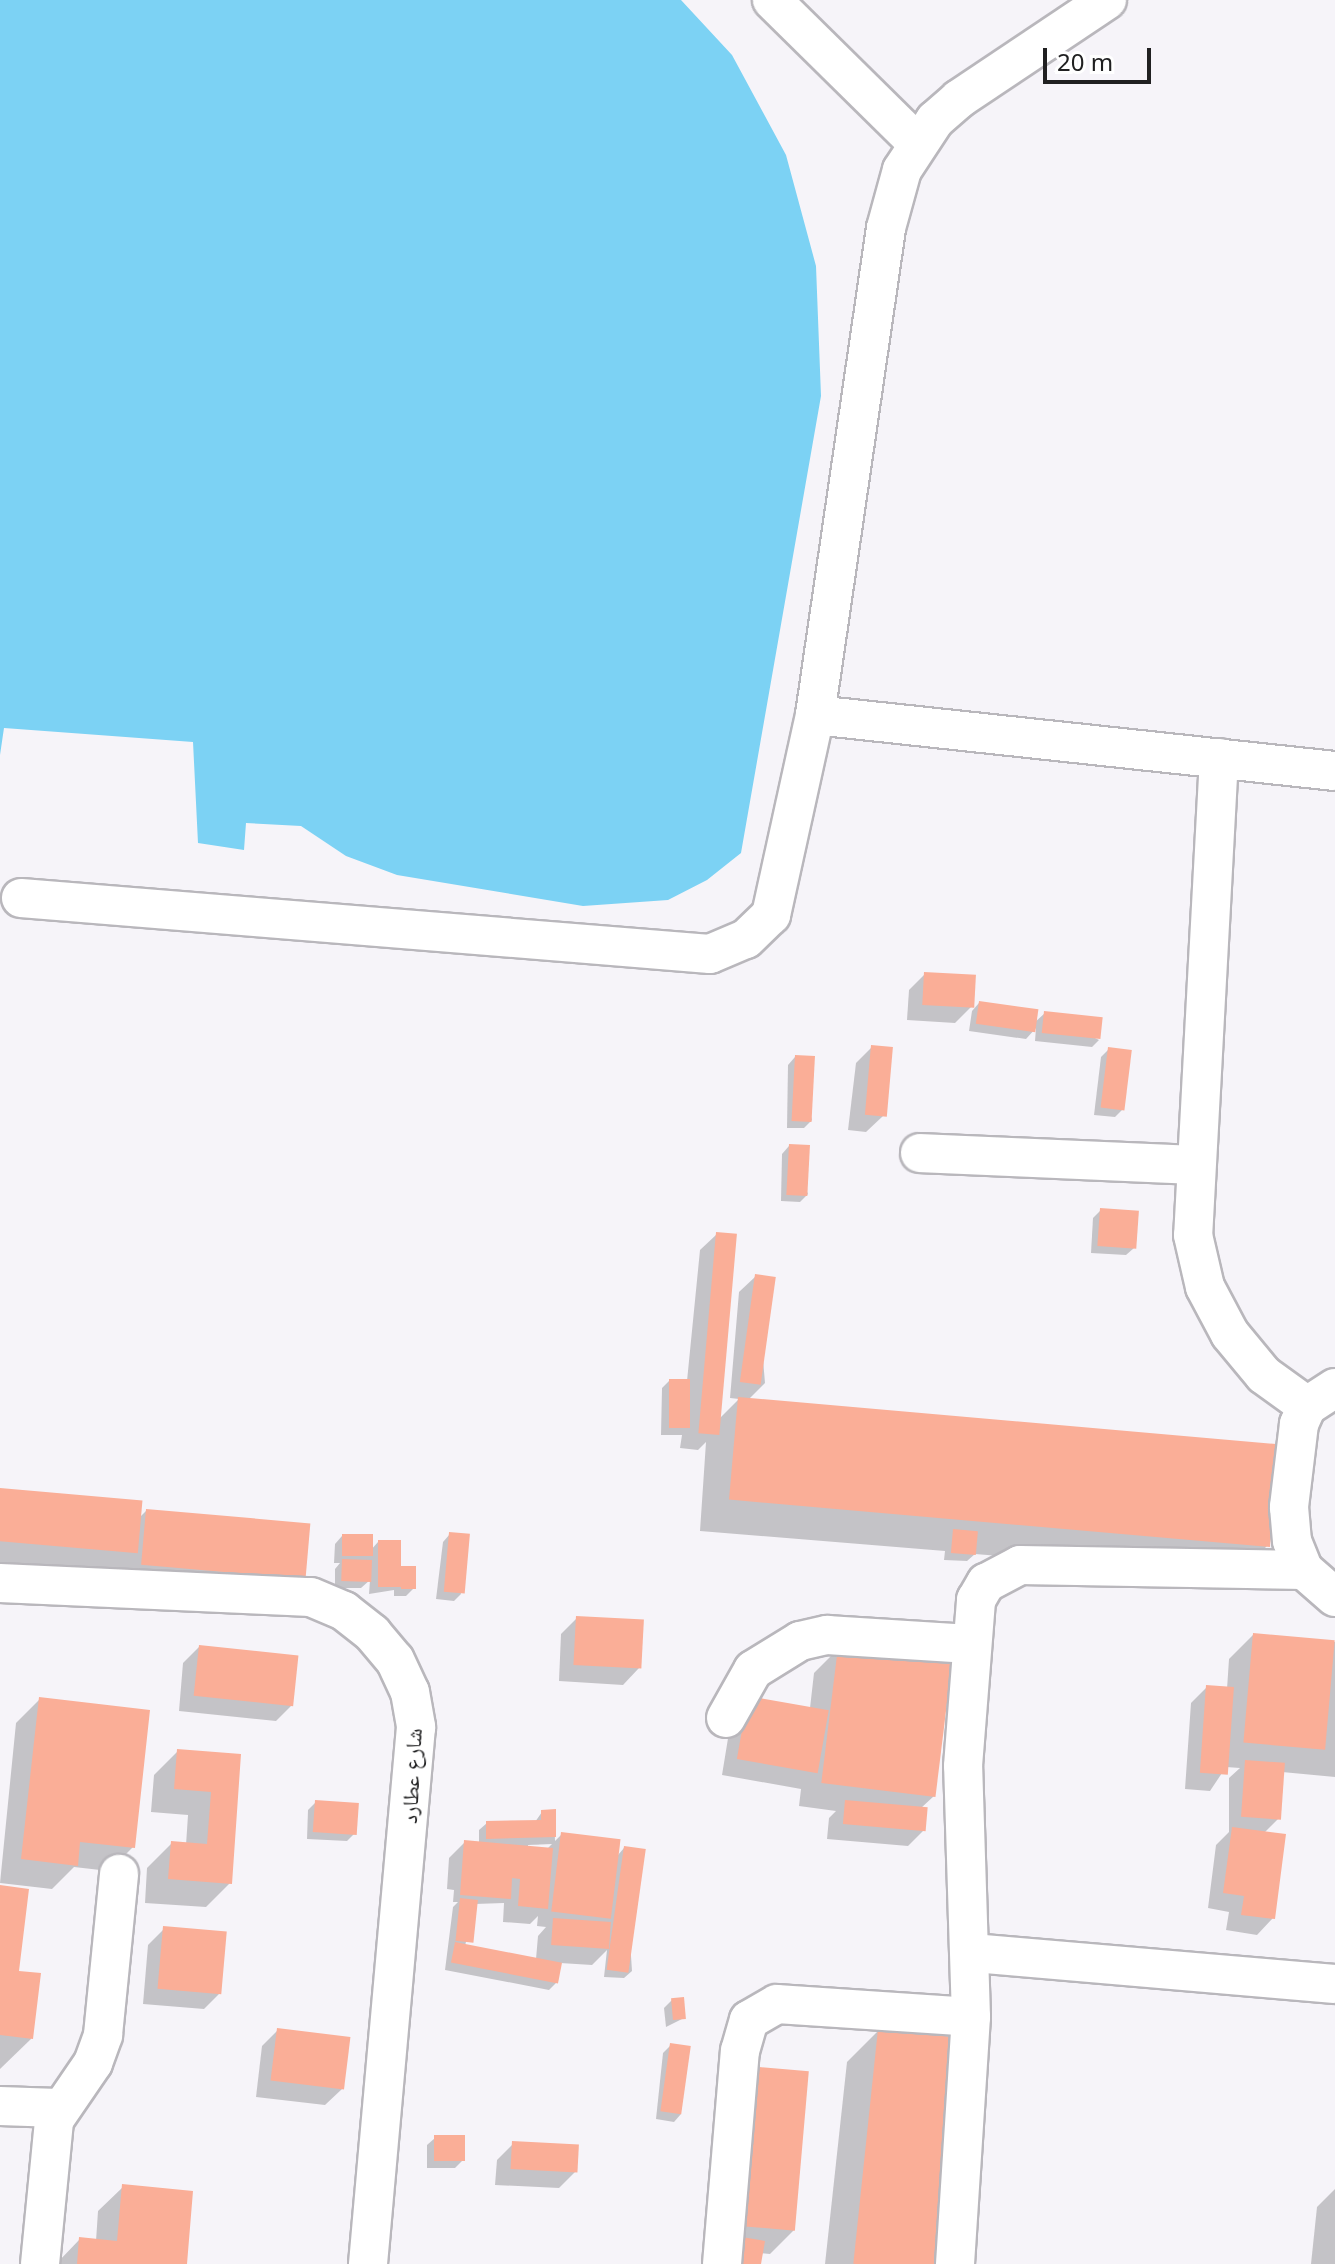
<!DOCTYPE html>
<html>
<head>
<meta charset="utf-8">
<style>
  body { margin:0 }
  #map { position:relative; width:1335px; height:2264px; overflow:hidden; background:#f6f4f9; font-family:"Noto Sans","Noto Naskh Arabic",sans-serif }
  div>[style] { position:absolute }
  [style*='--x'] { left:calc(var(--x)*1px); top:calc(var(--y)*1px); width:calc(var(--w)*1px); rotate:calc(var(--a)*1deg) }
  .water>* { inset:0; background:#7cd2f4 }
  .shadow>* { inset:0; background:#0003 }
  .building>* { inset:0; background:#faae97; transform-origin:0 0 }
  .roads { filter:drop-shadow(2px 0 #b9b7bc) drop-shadow(-2px 0 #b9b7bc) drop-shadow(0 2px #b9b7bc) drop-shadow(0 -2px #b9b7bc) }
  .minor>* { height:38px; margin:-19px; padding:0 19px; transform-origin:19px; border-radius:19px; background:#fff }
  span { translate:-50% -50%; white-space:nowrap; text-align:center; line-height:1.15; -webkit-text-stroke:8px #fff; paint-order:stroke }
  .street-label { font-size:22px; color:#202021 }
  .scale { position:absolute; left:1043px; top:48px; width:108px; height:36px; box-sizing:border-box; border:4px solid #202021; border-top:0; padding-left:10px; font-size:24px; line-height:28px; white-space:nowrap; color:#202021; -webkit-text-stroke:6px #fff; paint-order:stroke }
</style>
</head>
<body>
<div id="map">
  <div class="water">
    <div style="clip-path:polygon(0 0,681px 0,732px 55px,786px 155px,816px 266px,821px 396px,741px 853px,707px 880px,668px 900px,583px 906px,397px 875px,346px 856px,301px 826px,246px 823px,244px 850px,198px 843px,193px 742px,4px 728px,0 755px)"></div>
  </div>
  <div class="shadow">
    <div style="clip-path:polygon(925px 974px,971px 1007px,955px 1023px,907px 1020px,909px 990px)"></div>
    <div style="clip-path:polygon(979px 1003px,1034px 1023px,1045px 1013px,1099px 1040px,1092px 1047px,1035px 1041px,1036px 1028px,1026px 1039px,969px 1031px,972px 1011px)"></div>
    <div style="clip-path:polygon(872px 1047px,883px 1116px,866px 1132px,848px 1130px,856px 1063px)"></div>
    <div style="clip-path:polygon(1109px 1049px,1123px 1109px,1115px 1117px,1094px 1115px,1101px 1057px)"></div>
    <div style="clip-path:polygon(795px 1057px,812px 1120px,804px 1128px,787px 1128px,788px 1065px)"></div>
    <div style="clip-path:polygon(789px 1146px,808px 1194px,800px 1202px,781px 1201px,782px 1154px)"></div>
    <div style="clip-path:polygon(1101px 1210px,1134px 1248px,1126px 1255px,1091px 1253px,1093px 1218px)"></div>
    <div style="clip-path:polygon(717px 1234px,715px 1423px,739px 1399px,730px 1398px,739px 1292px,756px 1276px,765px 1383px,748px 1400px,1269px 1544px,1238px 1575px,975px 1554px,967px 1561px,944px 1560px,945px 1551px,700px 1531px,706px 1442px,698px 1450px,680px 1448px,682px 1435px,661px 1435px,662px 1388px,669px 1381px,687px 1381px,700px 1250px)"></div>
    <div style="clip-path:polygon(0 1490px,138px 1519px,146px 1511px,304px 1578px,118px 1589px,120px 1568px,111px 1577px,0 1567px)"></div>
    <div style="clip-path:polygon(450px 1534px,461px 1594px,454px 1601px,436px 1599px,443px 1542px)"></div>
    <div style="clip-path:polygon(342px 1536px,370px 1551px,378px 1542px,397px 1568px,414px 1568px,414px 1588px,406px 1596px,394px 1596px,394px 1590px,369px 1594px,370px 1580px,361px 1588px,335px 1588px,335px 1569px,340px 1563px,334px 1563px,335px 1544px)"></div>
    <div style="clip-path:polygon(577px 1618px,639px 1668px,623px 1685px,559px 1681px,561px 1634px)"></div>
    <div style="clip-path:polygon(1253px 1635px,1335px 1642px,1335px 1777px,1282px 1772px,1279px 1818px,1264px 1833px,1273px 1918px,1257px 1935px,1226px 1930px,1229px 1912px,1208px 1908px,1216px 1845px,1229px 1832px,1229px 1778px,1240px 1768px,1226px 1767px,1210px 1791px,1185px 1789px,1191px 1703px,1207px 1687px,1227px 1689px,1229px 1659px)"></div>
    <div style="clip-path:polygon(199px 1647px,292px 1705px,276px 1721px,179px 1711px,183px 1663px)"></div>
    <div style="clip-path:polygon(838px 1649px,934px 1796px,921px 1808px,925px 1829px,908px 1846px,827px 1839px,829px 1818px,836px 1811px,799px 1806px,801px 1789px,722px 1775px,732px 1714px,810px 1708px,814px 1673px)"></div>
    <div style="clip-path:polygon(40px 1699px,133px 1847px,109px 1871px,74px 1867px,52px 1889px,0 1883px,16px 1723px)"></div>
    <div style="clip-path:polygon(178px 1751px,239px 1756px,230px 1883px,206px 1907px,145px 1903px,147px 1868px,172px 1843px,186px 1845px,188px 1815px,151px 1812px,154px 1775px)"></div>
    <div style="clip-path:polygon(316px 1802px,355px 1833px,347px 1841px,307px 1839px,308px 1810px)"></div>
    <div style="clip-path:polygon(evenodd,554px 1811px,555px 1841px,562px 1834px,618px 1855px,624px 1848px,632px 1971px,624px 1978px,604px 1977px,607px 1950px,592px 1965px,560px 1963px,557px 1982px,549px 1990px,445px 1970px,453px 1907px,458px 1902px,453px 1902px,454px 1890px,447px 1889px,449px 1858px,465px 1842px,479px 1843px,479px 1830px,487px 1823px,535px 1822px,542px 1812px,554px 1811px,552px 1844px,547px 1849px,528px 1848px,528px 1845px,552px 1844px,554px 1811px,504px 1903px,503px 1922px,530px 1924px,538px 1916px,537px 1926px,546px 1927px,538px 1936px,536px 1959px,465px 1946px,475px 1904px,504px 1903px)"></div>
    <div style="clip-path:polygon(0 1887px,31px 2039px,0 2069px)"></div>
    <div style="clip-path:polygon(164px 1929px,220px 1993px,204px 2009px,143px 2004px,148px 1945px)"></div>
    <div style="clip-path:polygon(672px 2000px,684px 2018px,666px 2027px,664px 2008px)"></div>
    <div style="clip-path:polygon(278px 2030px,342px 2089px,325px 2105px,256px 2097px,262px 2046px)"></div>
    <div style="clip-path:polygon(878px 2031px,935px 2264px,825px 2264px,847px 2062px)"></div>
    <div style="clip-path:polygon(671px 2045px,681px 2114px,674px 2122px,656px 2119px,663px 2053px)"></div>
    <div style="clip-path:polygon(760px 2069px,794px 2230px,770px 2254px,760px 2253px,758px 2264px,732px 2264px,736px 2093px)"></div>
    <div style="clip-path:polygon(435px 2138px,463px 2160px,455px 2168px,427px 2168px,427px 2145px)"></div>
    <div style="clip-path:polygon(513px 2144px,575px 2172px,559px 2188px,495px 2185px,497px 2160px)"></div>
    <div style="clip-path:polygon(123px 2187px,185px 2264px,56px 2264px,80px 2239px,96px 2241px,98px 2211px)"></div>
    <div style="clip-path:polygon(1335px 2189px,1335px 2264px,1311px 2264px,1317px 2207px)"></div>
  </div>
  <div class="building">
    <div style="left:924px;top:972px;width:52px;height:33px;rotate:3deg"></div>
    <div style="left:979px;top:1001px;width:60px;height:23px;rotate:8deg"></div>
    <div style="left:1044px;top:1011px;width:59px;height:22px;rotate:6deg"></div>
    <div style="left:871px;top:1045px;width:22px;height:70px;rotate:5deg"></div>
    <div style="left:1108px;top:1047px;width:24px;height:61px;rotate:7deg"></div>
    <div style="left:795px;top:1055px;width:20px;height:66px;rotate:3deg"></div>
    <div style="left:789px;top:1144px;width:21px;height:51px;rotate:3deg"></div>
    <div style="left:1100px;top:1208px;width:39px;height:38px;rotate:4deg"></div>
    <div style="left:716px;top:1232px;width:21px;height:202px;rotate:5deg"></div>
    <div style="left:755px;top:1274px;width:21px;height:109px;rotate:8deg"></div>
    <div style="left:669px;top:1379px;width:21px;height:49px"></div>
    <div style="left:738px;top:1397px;width:543px;height:103px;rotate:5deg"></div>
    <div style="left:0;top:1488px;width:143px;height:53px;rotate:5deg"></div>
    <div style="left:146px;top:1509px;width:165px;height:56px;rotate:5deg"></div>
    <div style="left:953px;top:1529px;width:25px;height:24px;rotate:5deg"></div>
    <div style="left:449px;top:1532px;width:21px;height:60px;rotate:5deg"></div>
    <div style="left:342px;top:1534px;width:31px;height:22px"></div>
    <div style="left:378px;top:1540px;width:23px;height:47px"></div>
    <div style="left:342px;top:1559px;width:30px;height:22px;rotate:2deg"></div>
    <div style="left:401px;top:1566px;width:15px;height:23px"></div>
    <div style="left:576px;top:1616px;width:68px;height:49px;rotate:3deg"></div>
    <div style="left:1253px;top:1633px;width:82px;height:110px;rotate:5deg"></div>
    <div style="left:199px;top:1645px;width:100px;height:51px;rotate:6deg"></div>
    <div style="left:838px;top:1647px;width:115px;height:137px;rotate:7deg"></div>
    <div style="left:1206px;top:1685px;width:28px;height:88px;rotate:4deg"></div>
    <div style="left:748px;top:1696px;width:82px;height:64px;rotate:10deg"></div>
    <div style="clip-path:polygon(39px 1697px,150px 1710px,135px 1848px,80px 1842px,78px 1866px,21px 1859px)"></div>
    <div style="clip-path:polygon(177px 1749px,241px 1754px,232px 1884px,168px 1879px,171px 1841px,207px 1844px,211px 1792px,174px 1789px)"></div>
    <div style="left:1245px;top:1760px;width:40px;height:57px;rotate:4deg"></div>
    <div style="left:315px;top:1800px;width:44px;height:32px;rotate:4deg"></div>
    <div style="left:845px;top:1800px;width:83px;height:24px;rotate:5deg"></div>
    <div style="clip-path:polygon(556px 1809px,556px 1837px,486px 1839px,486px 1821px,541px 1820px,541px 1810px)"></div>
    <div style="clip-path:polygon(1232px 1827px,1286px 1834px,1275px 1919px,1241px 1915px,1244px 1896px,1223px 1893px)"></div>
    <div style="left:561px;top:1832px;width:60px;height:80px;rotate:7deg"></div>
    <div style="clip-path:polygon(464px 1840px,553px 1848px,548px 1909px,518px 1906px,520px 1879px,512px 1878px,511px 1899px,460px 1895px)"></div>
    <div style="left:624px;top:1846px;width:22px;height:125px;rotate:8deg"></div>
    <div style="clip-path:polygon(0 1885px,29px 1889px,19px 1971px,41px 1973px,33px 2039px,0 2035px)"></div>
    <div style="left:460px;top:1898px;width:18px;height:43px;rotate:6deg"></div>
    <div style="left:553px;top:1918px;width:58px;height:27px;rotate:4deg"></div>
    <div style="left:163px;top:1926px;width:64px;height:63px;rotate:5deg"></div>
    <div style="left:455px;top:1942px;width:109px;height:21px;rotate:11deg"></div>
    <div style="left:684px;top:1997px;width:22px;height:13px;rotate:85deg"></div>
    <div style="left:277px;top:2028px;width:74px;height:53px;rotate:7deg"></div>
    <div style="left:878px;top:2029px;width:84px;height:236px;rotate:6deg"></div>
    <div style="left:670px;top:2043px;width:21px;height:69px;rotate:8deg"></div>
    <div style="left:759px;top:2067px;width:50px;height:160px;rotate:5deg"></div>
    <div style="left:465px;top:2135px;width:26px;height:31px;rotate:90deg"></div>
    <div style="left:512px;top:2141px;width:67px;height:28px;rotate:3deg"></div>
    <div style="clip-path:polygon(122px 2184px,193px 2191px,187px 2264px,77px 2264px,79px 2237px,117px 2241px)"></div>
    <div style="clip-path:polygon(742px 2237px,765px 2241px,761px 2264px,737px 2264px)"></div>
  </div>
  <div class="roads">
    <div class="minor">
      <div style="--x:772;--y:0;--w:204;--a:44.6"></div>
      <div style="--x:815;--y:715;--w:523;--a:6.15"></div>
      <div style="--x:1219;--y:758;--w:478;--a:93.1"></div>
      <div style="--x:1193;--y:1235;--w:53;--a:77"></div>
      <div style="--x:1205;--y:1287;--w:53;--a:62"></div>
      <div style="--x:1230;--y:1334;--w:53;--a:50.3"></div>
      <div style="--x:1264;--y:1375;--w:53;--a:35.8"></div>
      <div style="--x:21;--y:898;--w:691;--a:4.65"></div>
      <div style="--x:710;--y:954;--w:39;--a:-23"></div>
      <div style="--x:746;--y:939;--w:35;--a:-44"></div>
      <div style="--x:771;--y:915;--w:205;--a:-77.6"></div>
      <div style="--x:815;--y:715;--w:492;--a:-81.7"></div>
      <div style="--x:886;--y:228;--w:60;--a:-74.6"></div>
      <div style="--x:902;--y:170;--w:60;--a:-56.6"></div>
      <div style="--x:935;--y:120;--w:32;--a:-41"></div>
      <div style="--x:959;--y:99;--w:178;--a:-33.8"></div>
      <div style="--x:920;--y:1153;--w:274;--a:2.5"></div>
      <div style="--x:1335;--y:1388;--w:33;--a:147"></div>
      <div style="--x:1307;--y:1406;--w:20;--a:114"></div>
      <div style="--x:1299;--y:1424;--w:84;--a:96.9"></div>
      <div style="--x:1289;--y:1507;--w:34;--a:85"></div>
      <div style="--x:1292;--y:1541;--w:31;--a:68"></div>
      <div style="--x:1304;--y:1570;--w:41;--a:41.1"></div>
      <div style="--x:0;--y:1583;--w:311;--a:2.6"></div>
      <div style="--x:311;--y:1597;--w:36;--a:23"></div>
      <div style="--x:344;--y:1611;--w:36;--a:38"></div>
      <div style="--x:372;--y:1633;--w:35;--a:50"></div>
      <div style="--x:395;--y:1660;--w:35;--a:65"></div>
      <div style="--x:410;--y:1692;--w:36;--a:80"></div>
      <div style="--x:416;--y:1727;--w:539;--a:95.11"></div>
      <div style="--x:726;--y:1718;--w:55;--a:-60.6"></div>
      <div style="--x:753;--y:1670;--w:55;--a:-31.7"></div>
      <div style="--x:800;--y:1641;--w:28;--a:-13"></div>
      <div style="--x:827;--y:1635;--w:143;--a:3.6"></div>
      <div style="--x:973;--y:1953;--w:363;--a:4.9"></div>
      <div style="--x:0;--y:2106;--w:58;--a:2"></div>
      <div style="--x:40;--y:2264;--w:145;--a:-84.4"></div>
      <div style="--x:54;--y:2120;--w:69;--a:-55.6"></div>
      <div style="--x:93;--y:2063;--w:30;--a:-70"></div>
      <div style="--x:103;--y:2035;--w:162;--a:-84.3"></div>
      <div style="--x:722;--y:2264;--w:214;--a:-85.2"></div>
      <div style="--x:740;--y:2051;--w:32;--a:-74"></div>
      <div style="--x:749;--y:2020;--w:32;--a:-30"></div>
      <div style="--x:777;--y:2004;--w:194;--a:3.8"></div>
      <div style="--x:955;--y:2264;--w:248;--a:-86.3"></div>
      <div style="--x:971;--y:2017;--w:251;--a:-91.8"></div>
      <div style="--x:963;--y:1766;--w:167;--a:-85.5"></div>
      <div style="--x:976;--y:1600;--w:20;--a:-60"></div>
      <div style="--x:986;--y:1583;--w:38;--a:-28"></div>
      <div style="--x:1020;--y:1565;--w:284;--a:1"></div>
    </div>
  </div>
  <div class="street-label">
    <span style="left:411px;top:1776px;rotate:-87deg">شارع عطارد</span>
  </div>
  <div class="scale">20 m</div>
</div>
</body>
</html>
